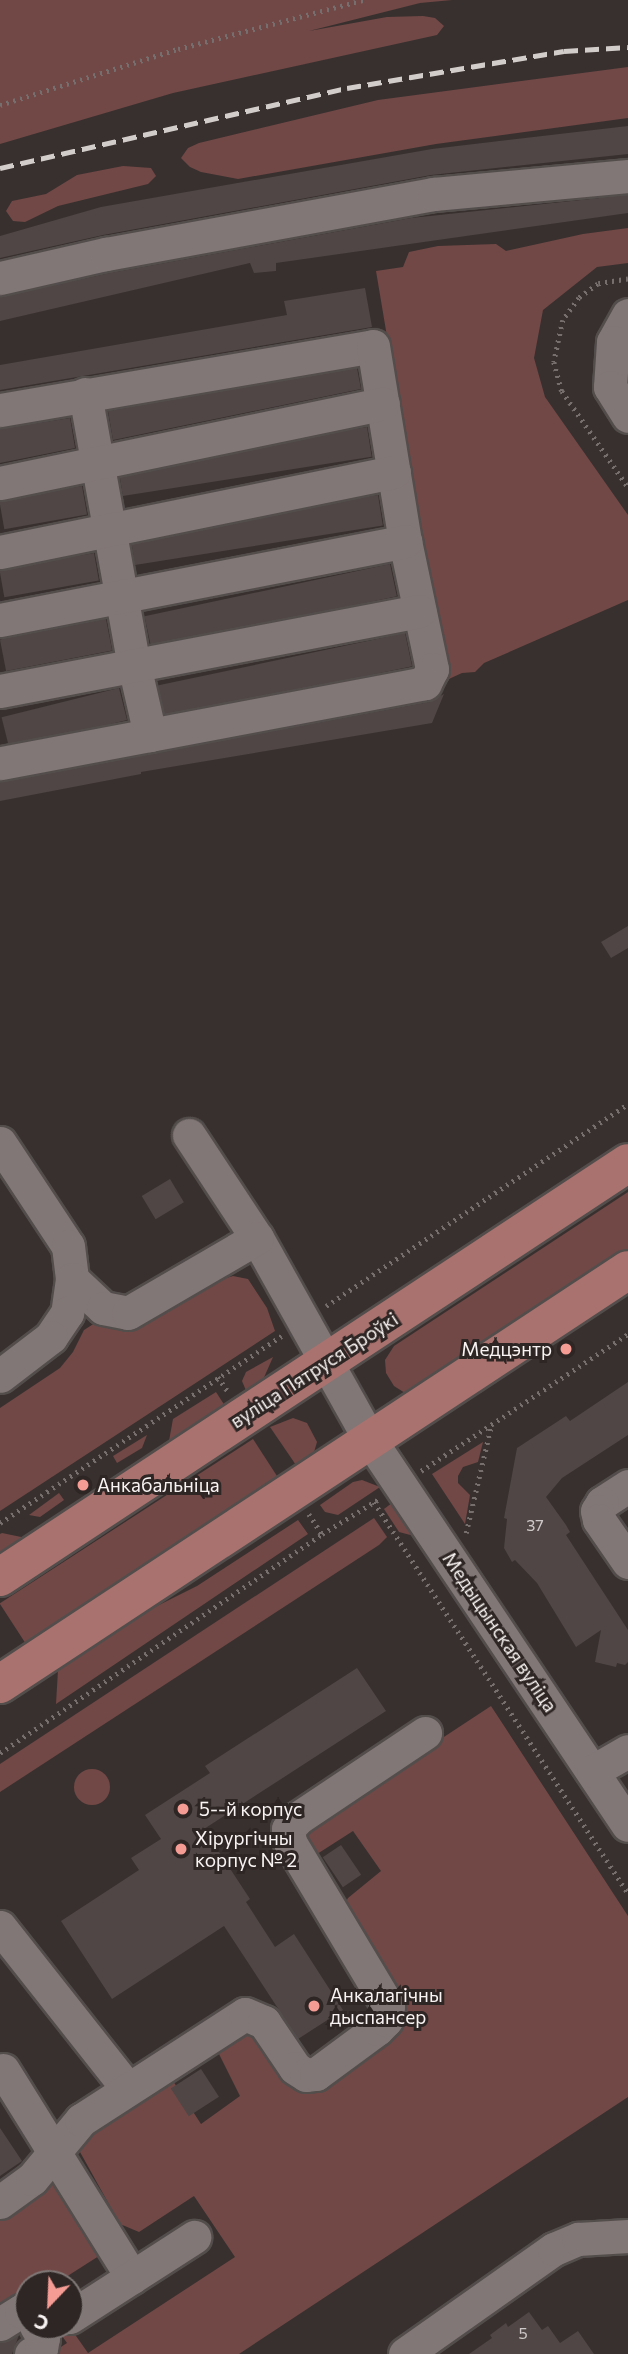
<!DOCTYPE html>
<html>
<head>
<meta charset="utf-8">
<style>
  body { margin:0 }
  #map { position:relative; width:628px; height:2354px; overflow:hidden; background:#38302f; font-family:Commissioner,sans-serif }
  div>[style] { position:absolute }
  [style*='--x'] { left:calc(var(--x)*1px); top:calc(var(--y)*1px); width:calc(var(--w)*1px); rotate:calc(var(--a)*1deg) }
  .green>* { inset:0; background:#714845; transform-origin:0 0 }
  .round { border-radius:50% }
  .building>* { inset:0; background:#4f4645; transform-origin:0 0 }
  .path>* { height:4.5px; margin-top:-2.25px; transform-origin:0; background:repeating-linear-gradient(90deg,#766f6e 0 2px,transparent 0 7px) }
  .roads { filter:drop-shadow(2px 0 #534d4c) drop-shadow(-2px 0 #534d4c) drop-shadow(0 2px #534d4c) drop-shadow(0 -2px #534d4c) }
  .minor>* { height:33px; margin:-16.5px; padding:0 16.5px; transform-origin:16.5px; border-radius:16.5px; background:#817776 }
  .major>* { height:38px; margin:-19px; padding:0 19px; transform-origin:19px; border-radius:19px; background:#aa726e }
  .rail>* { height:5px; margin-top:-2.5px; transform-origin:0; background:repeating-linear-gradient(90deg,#d2cccb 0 14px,transparent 0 21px) }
  .dots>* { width:19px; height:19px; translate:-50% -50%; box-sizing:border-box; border:4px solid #2e2625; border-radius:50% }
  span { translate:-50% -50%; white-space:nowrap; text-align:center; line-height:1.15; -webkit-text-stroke:6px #2e2625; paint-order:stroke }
  .number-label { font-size:16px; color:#cec8c8 }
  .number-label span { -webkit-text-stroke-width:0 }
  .poi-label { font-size:19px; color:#f9f4f3 }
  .right { translate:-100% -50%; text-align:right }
  .left { translate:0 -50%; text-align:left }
  .street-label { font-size:19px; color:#f9f4f3 }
  .north { position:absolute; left:14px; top:2270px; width:70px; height:70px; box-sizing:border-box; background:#2e2625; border:2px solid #7f7877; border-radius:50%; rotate:203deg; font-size:19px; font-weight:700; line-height:28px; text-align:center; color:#f9f4f3 }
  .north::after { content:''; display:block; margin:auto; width:24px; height:32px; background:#f59c94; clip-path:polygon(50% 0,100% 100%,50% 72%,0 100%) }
</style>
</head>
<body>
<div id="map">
  <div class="green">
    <div style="clip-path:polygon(0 0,452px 0,420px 3px,309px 31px,387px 17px,423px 16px,435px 18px,444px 26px,437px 35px,173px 93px,0 144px)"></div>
    <div style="clip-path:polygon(628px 67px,628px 118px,436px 144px,238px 179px,201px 172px,190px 167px,181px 158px,188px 148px,199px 143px,378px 100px)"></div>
    <div style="clip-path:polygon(123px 166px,151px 168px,156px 176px,148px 184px,58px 206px,25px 222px,13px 221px,6px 211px,12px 201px,46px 194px,77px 175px)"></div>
    <div style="clip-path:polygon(628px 228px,628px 263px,597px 267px,543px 310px,534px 358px,545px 397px,628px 515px,628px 600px,484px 663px,475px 672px,462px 673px,440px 683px,427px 575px,376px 271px,403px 267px,409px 252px,438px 246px,496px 244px,506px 251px,583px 234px)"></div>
    <div style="clip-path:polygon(628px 1192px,628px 1254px,418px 1391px,405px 1393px,394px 1386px,386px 1373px,385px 1360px,394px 1346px)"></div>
    <div style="clip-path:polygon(233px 1276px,248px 1279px,267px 1308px,275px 1331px,0 1511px,0 1408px,60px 1368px,73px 1352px,84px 1330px,95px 1323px,119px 1330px,139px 1326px,213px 1282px)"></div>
    <div style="clip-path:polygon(273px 1357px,262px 1382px,247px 1393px,242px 1381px,246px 1372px)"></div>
    <div style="clip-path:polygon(216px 1392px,225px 1406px,169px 1441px,173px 1419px)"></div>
    <div style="clip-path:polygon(293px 1418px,307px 1423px,317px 1442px,314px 1452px,298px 1468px,270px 1427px)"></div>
    <div style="clip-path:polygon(147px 1435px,142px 1448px,117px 1463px,113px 1456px)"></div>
    <div style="left:253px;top:1439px;width:50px;height:302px;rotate:57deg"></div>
    <div style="clip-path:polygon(483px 1442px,478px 1462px,463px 1467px,458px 1476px,458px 1483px,470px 1495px,465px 1524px,432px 1474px)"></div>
    <div style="clip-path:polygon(362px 1480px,380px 1487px,338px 1515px,325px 1512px,320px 1505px,353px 1482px)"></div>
    <div style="clip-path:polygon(59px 1493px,64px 1500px,40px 1517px,29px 1515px)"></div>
    <div style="clip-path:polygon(392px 1503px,414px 1536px,399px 1532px,384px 1509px)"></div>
    <div style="clip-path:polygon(374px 1518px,387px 1537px,379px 1545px,0 1792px,0 1764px)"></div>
    <div style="clip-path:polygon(298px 1520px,308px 1534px,56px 1704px,58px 1670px,121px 1624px,197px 1586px)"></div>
    <div style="clip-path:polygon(2px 1533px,26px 1538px,0 1563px,0 1534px)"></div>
    <div style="clip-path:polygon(491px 1706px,628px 1916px,628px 2097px,239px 2354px,50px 2354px,67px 2343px,55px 2326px,69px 2326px,88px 2353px,235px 2257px,194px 2196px,139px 2232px,120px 2224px,75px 2143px,152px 2084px,173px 2081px,201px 2124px,240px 2096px,218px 2052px,223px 2041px,258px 2028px,301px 2087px,379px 2034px,342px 1909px,348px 1898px,381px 1871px,353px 1831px,314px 1856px,304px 1842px,304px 1829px)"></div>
    <div class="round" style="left:74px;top:1769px;width:36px;height:36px"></div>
    <div style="clip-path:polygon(54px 2179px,102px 2254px,55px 2284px,28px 2284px,28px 2304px,0 2321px,0 2213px)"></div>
  </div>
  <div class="building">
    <div style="clip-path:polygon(628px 126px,628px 154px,431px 175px,103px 235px,0 258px,0 236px,101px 207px,432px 149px)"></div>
    <div style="clip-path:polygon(628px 195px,628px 213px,276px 263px,276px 271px,254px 273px,250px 263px,0 321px,0 297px,110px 273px,411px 218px)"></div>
    <div style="clip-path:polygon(365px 288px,372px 327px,0 390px,0 365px,287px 315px,284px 301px)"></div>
    <div style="clip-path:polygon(357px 368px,361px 389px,113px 440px,108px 411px)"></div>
    <div style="clip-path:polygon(70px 418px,75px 448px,0 463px,0 429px)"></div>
    <div style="left:367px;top:427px;width:30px;height:252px;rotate:81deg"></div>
    <div style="left:82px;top:486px;width:29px;height:84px;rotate:80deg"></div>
    <div style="left:378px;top:495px;width:31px;height:251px;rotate:81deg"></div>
    <div style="left:94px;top:553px;width:28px;height:96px;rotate:80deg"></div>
    <div style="left:390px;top:564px;width:33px;height:251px;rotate:78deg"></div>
    <div style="left:106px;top:619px;width:32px;height:108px;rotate:79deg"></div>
    <div style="left:405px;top:633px;width:34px;height:253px;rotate:78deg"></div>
    <div style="left:119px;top:688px;width:33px;height:121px;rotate:76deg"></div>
    <div style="clip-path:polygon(444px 694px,432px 723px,141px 772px,141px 774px,0 801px,0 782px,429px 702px)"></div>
    <div style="clip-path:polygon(628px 926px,628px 948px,611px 958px,601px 942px)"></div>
    <div style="left:170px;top:1179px;width:27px;height:33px;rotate:59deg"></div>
    <div style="clip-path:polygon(628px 1382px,628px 1435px,562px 1478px,546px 1497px,566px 1525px,570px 1532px,566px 1535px,628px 1630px,628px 1662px,625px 1665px,617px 1663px,616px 1667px,595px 1662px,601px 1630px,576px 1647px,537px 1583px,515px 1560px,512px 1562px,504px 1548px,507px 1519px,504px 1518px,517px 1448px,566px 1416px,570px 1421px)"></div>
    <div style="clip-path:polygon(357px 1668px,386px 1711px,204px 1829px,250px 1899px,246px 1902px,275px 1947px,294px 1934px,343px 2010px,298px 2039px,224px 1926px,112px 1999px,61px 1921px,139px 1870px,131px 1858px,161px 1839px,145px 1815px,210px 1773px,205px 1766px)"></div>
    <div style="left:341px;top:1845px;width:36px;height:22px;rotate:56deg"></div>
    <div style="left:201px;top:2069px;width:33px;height:36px;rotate:57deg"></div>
    <div style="clip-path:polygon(0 2128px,22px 2161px,0 2176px)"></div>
    <div style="clip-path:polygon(529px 2312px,542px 2330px,548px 2326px,560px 2343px,578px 2331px,594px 2354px,469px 2354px,492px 2338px,490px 2335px,506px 2323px,508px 2327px)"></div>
    <div style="clip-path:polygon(19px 2335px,12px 2354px,0 2354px,0 2343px)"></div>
  </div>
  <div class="path">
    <div style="--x:0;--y:105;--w:187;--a:-17.5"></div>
    <div style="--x:178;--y:49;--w:192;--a:-14.8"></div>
    <div style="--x:628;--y:279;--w:30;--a:171"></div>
    <div style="--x:598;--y:284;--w:24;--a:144"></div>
    <div style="--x:579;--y:298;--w:27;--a:126"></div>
    <div style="--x:563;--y:320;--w:43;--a:102.1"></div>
    <div style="--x:554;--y:362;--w:30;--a:75"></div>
    <div style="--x:562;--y:391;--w:116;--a:55.5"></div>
    <div style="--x:326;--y:1306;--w:363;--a:-33.8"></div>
    <div style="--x:218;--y:1377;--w:19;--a:55"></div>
    <div style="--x:421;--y:1471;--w:248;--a:-33.5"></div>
    <div style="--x:374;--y:1502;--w:466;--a:57"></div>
    <div style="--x:309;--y:1514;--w:24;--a:57"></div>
    <div style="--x:0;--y:1523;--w:338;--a:-33.6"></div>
    <div style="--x:466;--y:1533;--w:110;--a:-76.8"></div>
    <div style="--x:0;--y:1753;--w:389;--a:-34.2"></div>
    <div style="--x:322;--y:1534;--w:67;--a:-31.6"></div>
  </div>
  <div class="roads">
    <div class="minor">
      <div style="--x:0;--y:278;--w:109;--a:-12.8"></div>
      <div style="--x:106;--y:254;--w:333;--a:-10.4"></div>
      <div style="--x:434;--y:194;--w:195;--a:-5.3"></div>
      <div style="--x:628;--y:315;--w:31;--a:119"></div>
      <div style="--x:613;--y:342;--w:45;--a:93.8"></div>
      <div style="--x:610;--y:387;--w:34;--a:58"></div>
      <div style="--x:85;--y:394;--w:275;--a:79.8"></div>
      <div style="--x:134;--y:665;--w:72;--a:77.1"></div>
      <div style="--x:0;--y:410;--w:378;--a:-9.7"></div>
      <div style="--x:373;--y:346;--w:198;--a:80.7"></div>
      <div style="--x:405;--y:541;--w:131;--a:78.1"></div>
      <div style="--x:432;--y:669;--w:16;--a:117"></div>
      <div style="--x:425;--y:683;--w:432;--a:169.3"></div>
      <div style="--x:0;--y:483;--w:391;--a:-11.7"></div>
      <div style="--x:0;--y:552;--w:402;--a:-11.5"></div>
      <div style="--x:0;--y:620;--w:413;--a:-11"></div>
      <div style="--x:0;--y:691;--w:427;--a:-10.8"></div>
      <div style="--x:189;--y:1135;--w:123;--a:56.6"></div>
      <div style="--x:257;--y:1238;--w:231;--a:60.8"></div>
      <div style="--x:370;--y:1440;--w:463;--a:56.2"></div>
      <div style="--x:0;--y:1143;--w:123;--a:56.6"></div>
      <div style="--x:68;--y:1246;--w:33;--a:83"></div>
      <div style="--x:72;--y:1279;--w:34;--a:98"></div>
      <div style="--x:67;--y:1313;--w:29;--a:124"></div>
      <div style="--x:51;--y:1337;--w:64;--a:142.6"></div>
      <div style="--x:72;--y:1279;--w:42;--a:43.1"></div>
      <div style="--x:103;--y:1308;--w:25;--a:11"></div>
      <div style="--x:128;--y:1313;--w:149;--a:-30.2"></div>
      <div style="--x:628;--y:1486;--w:31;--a:147"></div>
      <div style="--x:602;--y:1503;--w:9;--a:122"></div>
      <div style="--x:597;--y:1511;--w:9;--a:77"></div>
      <div style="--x:599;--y:1520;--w:51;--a:55.4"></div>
      <div style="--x:593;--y:1771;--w:40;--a:-29.7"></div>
      <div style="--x:0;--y:1927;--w:206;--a:51.7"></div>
      <div style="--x:3;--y:2070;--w:244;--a:58.1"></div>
      <div style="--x:0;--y:2202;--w:39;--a:-36"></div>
      <div style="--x:32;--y:2179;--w:77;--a:-50.3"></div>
      <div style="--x:81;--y:2120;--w:195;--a:-32.9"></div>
      <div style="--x:245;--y:2014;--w:21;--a:23"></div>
      <div style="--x:264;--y:2022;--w:55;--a:56"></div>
      <div style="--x:295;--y:2068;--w:13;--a:32"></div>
      <div style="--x:306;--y:2075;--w:10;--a:-6"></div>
      <div style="--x:316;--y:2074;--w:76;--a:-36.4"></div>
      <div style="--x:377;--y:2029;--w:13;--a:-45"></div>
      <div style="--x:386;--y:2020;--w:14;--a:-82"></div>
      <div style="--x:388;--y:2006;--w:191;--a:-120.9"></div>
      <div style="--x:290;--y:1842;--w:13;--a:-99"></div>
      <div style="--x:288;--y:1829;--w:15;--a:-48"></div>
      <div style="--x:298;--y:1818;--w:153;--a:-33.8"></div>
      <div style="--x:70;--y:2317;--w:148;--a:-32.8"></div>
      <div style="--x:0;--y:2324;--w:25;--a:-32"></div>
      <div style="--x:21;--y:2311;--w:8;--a:30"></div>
      <div style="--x:31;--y:2354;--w:12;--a:-31"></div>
      <div style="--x:41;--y:2348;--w:10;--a:-79"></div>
      <div style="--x:43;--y:2338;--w:14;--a:-120"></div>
      <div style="--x:405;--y:2354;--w:182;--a:-35.2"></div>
      <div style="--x:554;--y:2249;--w:26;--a:-23"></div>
      <div style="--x:578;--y:2239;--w:50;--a:-3.4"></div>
    </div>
    <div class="major">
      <div style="--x:0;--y:1577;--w:752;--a:-33.39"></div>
      <div style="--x:0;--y:1684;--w:752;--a:-33.39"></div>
    </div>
  </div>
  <div class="rail">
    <div style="--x:0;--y:168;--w:356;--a:-13"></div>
    <div style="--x:347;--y:88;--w:220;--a:-9.7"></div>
    <div style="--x:564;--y:51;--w:64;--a:-3.6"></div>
  </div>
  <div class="dots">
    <div style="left:566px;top:1349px;background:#f59c94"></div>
    <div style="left:83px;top:1485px;background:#f59c94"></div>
    <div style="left:183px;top:1809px;background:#f59c94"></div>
    <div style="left:181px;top:1849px;background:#f59c94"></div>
    <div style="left:314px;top:2006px;background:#f59c94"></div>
  </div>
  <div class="number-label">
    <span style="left:535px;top:1525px">37</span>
    <span style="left:523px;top:2333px">5</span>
  </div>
  <div class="poi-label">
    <span class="right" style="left:552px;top:1349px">Медцэнтр</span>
    <span class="left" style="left:97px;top:1485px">Анкабальніца</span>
    <span class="left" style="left:199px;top:1809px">5--й корпус</span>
    <span class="left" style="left:195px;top:1849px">Хірургічны<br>корпус № 2</span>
    <span class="left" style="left:330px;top:2006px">Анкалагічны<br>дыспансер</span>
  </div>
  <div class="street-label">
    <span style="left:314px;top:1370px;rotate:-33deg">вуліца Пятруся Броўкі</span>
    <span style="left:500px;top:1632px;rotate:56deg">Медыцынская вуліца</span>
  </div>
  <div class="north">С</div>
</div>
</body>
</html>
